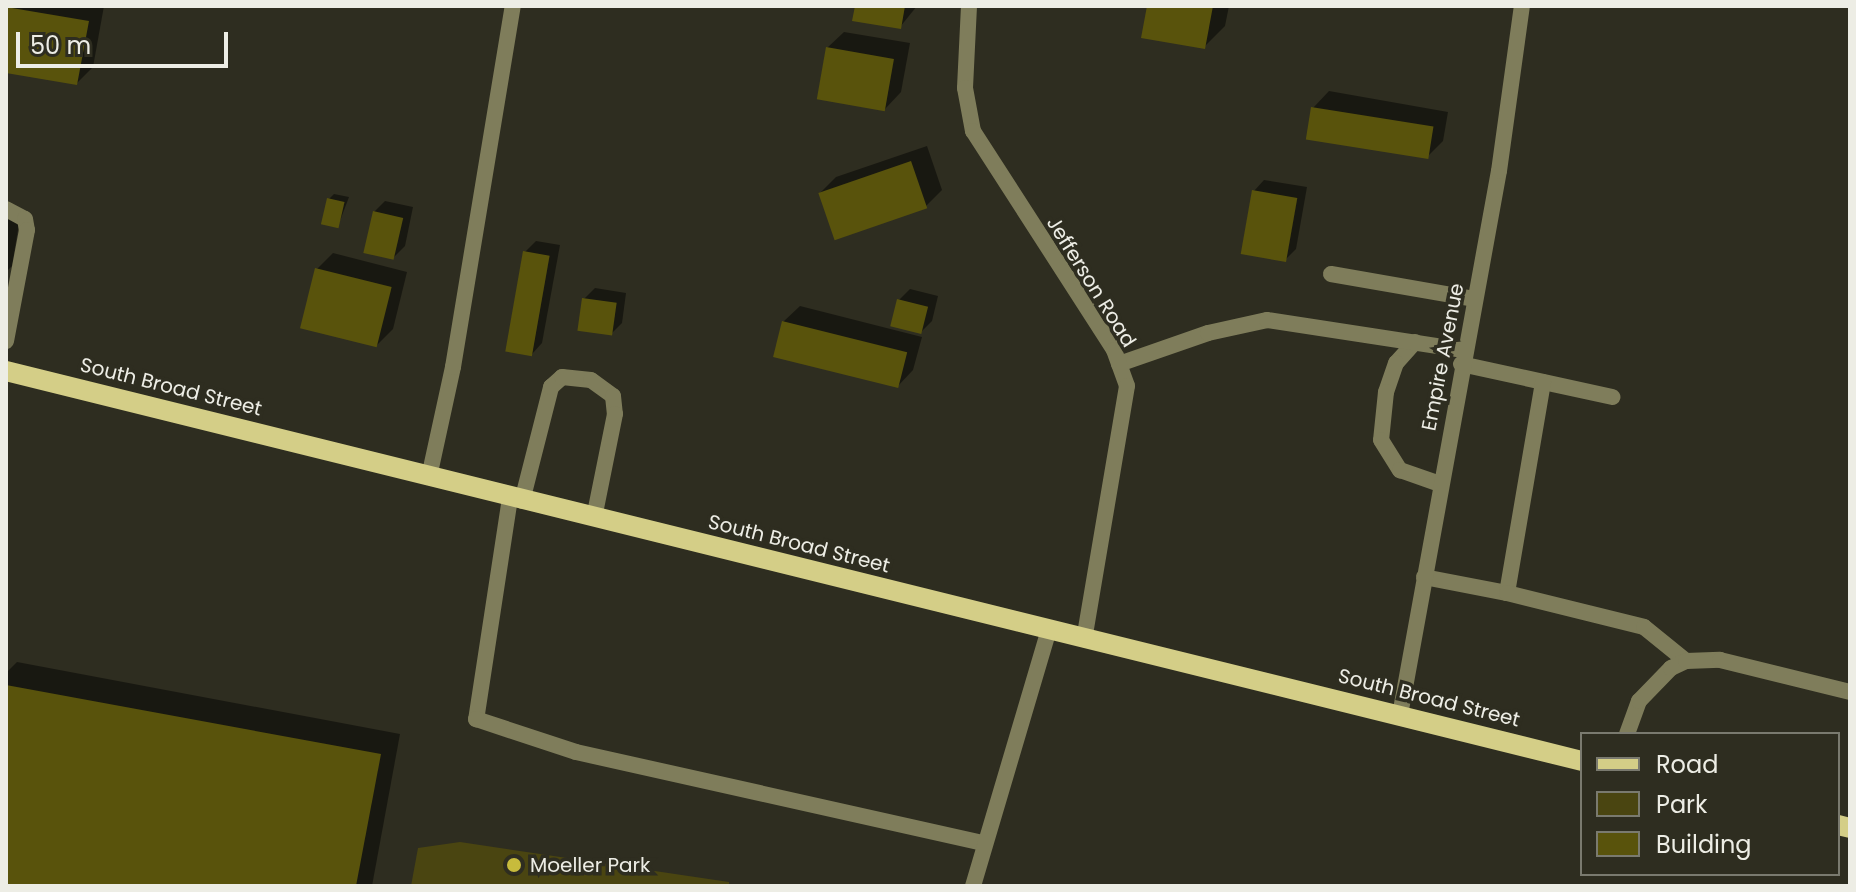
<!DOCTYPE html>
<html>
<head>
<meta charset="utf-8">
<style>
  body { margin:0 }
  #map { position:relative; width:1856px; height:892px; overflow:hidden; background:#2e2d20; font-family:Poppins,sans-serif }
  div>[style] { position:absolute }
  [style*='--x'] { left:calc(var(--x)*1px); top:calc(var(--y)*1px); width:calc(var(--w)*1px); rotate:calc(var(--a)*1deg) }
  .green>* { inset:0; background:#4a4511 }
  .shadow>* { inset:0; background:#0007 }
  .building>* { inset:0; background:#59530c; transform-origin:0 0 }
  .lane>* { height:16px; margin:-8px; padding:0 8px; transform-origin:8px; border-radius:8px; background:#7f7d5b }
  .street>* { height:16px; margin:-8px; padding:0 8px; transform-origin:8px; border-radius:8px; background:#7f7d5b }
  .primary>* { height:20px; margin:-10px; padding:0 10px; transform-origin:10px; border-radius:10px; background:#d4ce87 }
  .dots>* { width:22px; height:22px; translate:-50% -50%; box-sizing:border-box; border:4px solid #2e2d20; border-radius:50% }
  span { translate:-50% -50%; white-space:nowrap; text-align:center; line-height:1.15; -webkit-text-stroke:7px #2e2d20; paint-order:stroke }
  .street-label { font-size:20px; color:#edede5 }
  .poi-label { font-size:20px; color:#edede5 }
  .left { translate:0 -50%; text-align:left }
  .frame { position:absolute; inset:0; border:8px solid #edede5; pointer-events:none }
  .legend { position:absolute; left:1580px; top:732px; width:260px; height:144px; box-sizing:border-box; background:#2e2d20; border:2px solid #7a7a6f; margin:0; padding:10px 14px; list-style:none; font-size:24px; color:#edede5 }
  .legend li { display:flex; align-items:center; gap:16px; height:40px }
  .legend b { width:40px; border:2px solid #7a7a6f }
  .scale { position:absolute; left:16px; top:32px; width:212px; height:36px; box-sizing:border-box; border:4px solid #edede5; border-top:0; padding-left:10px; font-size:24px; line-height:28px; white-space:nowrap; color:#edede5; -webkit-text-stroke:6px #2e2d20; paint-order:stroke }
</style>
</head>
<body>
<div id="map">
  <div class="green">
    <div style="clip-path:polygon(460px 842px,729px 882px,729px 886px,411px 886px,418px 848px)"></div>
  </div>
  <div class="shadow">
    <div style="clip-path:polygon(6px 6px,104px 6px,93px 67px,77px 83px,6px 71px)"></div>
    <div style="clip-path:polygon(857px 6px,917px 6px,900px 27px)"></div>
    <div style="clip-path:polygon(1149px 6px,1229px 6px,1225px 26px,1204px 47px)"></div>
    <div style="clip-path:polygon(844px 32px,910px 43px,901px 92px,885px 109px,827px 48px)"></div>
    <div style="clip-path:polygon(1329px 91px,1448px 112px,1443px 141px,1427px 157px,1313px 108px)"></div>
    <div style="clip-path:polygon(927px 146px,942px 190px,926px 206px,820px 193px,836px 177px)"></div>
    <div style="clip-path:polygon(1264px 180px,1307px 187px,1296px 249px,1285px 260px,1254px 191px)"></div>
    <div style="clip-path:polygon(334px 194px,349px 197px,338px 226px,329px 199px)"></div>
    <div style="clip-path:polygon(385px 201px,413px 207px,405px 246px,394px 257px,374px 212px)"></div>
    <div style="clip-path:polygon(6px 208px,21px 211px,12px 266px,6px 272px)"></div>
    <div style="clip-path:polygon(536px 241px,560px 245px,542px 343px,532px 354px,525px 252px)"></div>
    <div style="clip-path:polygon(333px 253px,407px 272px,393px 329px,377px 345px,317px 269px)"></div>
    <div style="clip-path:polygon(595px 288px,626px 293px,622px 323px,611px 334px,584px 299px)"></div>
    <div style="clip-path:polygon(910px 289px,938px 296px,932px 321px,921px 332px,899px 300px)"></div>
    <div style="clip-path:polygon(800px 306px,922px 337px,913px 370px,897px 387px,783px 322px)"></div>
    <div style="clip-path:polygon(17px 662px,400px 734px,372px 886px,6px 886px,6px 673px)"></div>
  </div>
  <div class="building">
    <div style="clip-path:polygon(855px 6px,905px 6px,901px 29px,852px 21px)"></div>
    <div style="clip-path:polygon(1147px 6px,1213px 6px,1205px 49px,1141px 38px)"></div>
    <div style="clip-path:polygon(6px 7px,89px 21px,77px 85px,6px 73px)"></div>
    <div style="left:826px;top:47px;width:69px;height:53px;rotate:10deg"></div>
    <div style="left:1311px;top:107px;width:124px;height:33px;rotate:9deg"></div>
    <div style="left:911px;top:161px;width:50px;height:98px;rotate:71deg"></div>
    <div style="left:1252px;top:190px;width:46px;height:65px;rotate:10deg"></div>
    <div style="left:327px;top:198px;width:18px;height:27px;rotate:13deg"></div>
    <div style="left:373px;top:211px;width:31px;height:43px;rotate:13deg"></div>
    <div style="left:523px;top:251px;width:27px;height:102px;rotate:10deg"></div>
    <div style="left:315px;top:268px;width:79px;height:62px;rotate:14deg"></div>
    <div style="left:582px;top:298px;width:35px;height:33px;rotate:8deg"></div>
    <div style="left:897px;top:299px;width:32px;height:28px;rotate:14deg"></div>
    <div style="left:782px;top:321px;width:129px;height:37px;rotate:14deg"></div>
    <div style="clip-path:polygon(6px 685px,381px 754px,356px 886px,6px 886px)"></div>
  </div>
  <div class="lane">
    <div style="--x:6;--y:209;--w:21;--a:28"></div>
    <div style="--x:25;--y:219;--w:11;--a:80"></div>
    <div style="--x:27;--y:230;--w:113;--a:100.7"></div>
    <div style="--x:1331;--y:274;--w:145;--a:9.9"></div>
    <div style="--x:1415;--y:342;--w:28;--a:132"></div>
    <div style="--x:1396;--y:363;--w:31;--a:109"></div>
    <div style="--x:1386;--y:392;--w:48;--a:95.9"></div>
    <div style="--x:1381;--y:440;--w:36;--a:58"></div>
    <div style="--x:1400;--y:470;--w:42;--a:19.3"></div>
    <div style="--x:1119;--y:364;--w:94;--a:-19.2"></div>
    <div style="--x:1208;--y:333;--w:60;--a:-12.4"></div>
    <div style="--x:1267;--y:320;--w:199;--a:8.7"></div>
    <div style="--x:1461;--y:364;--w:155;--a:12.3"></div>
    <div style="--x:510;--y:498;--w:224;--a:98.7"></div>
    <div style="--x:476;--y:719;--w:105;--a:18.3"></div>
    <div style="--x:576;--y:752;--w:418;--a:12.6"></div>
    <div style="--x:522;--y:501;--w:118;--a:-75.7"></div>
    <div style="--x:551;--y:387;--w:15;--a:-42"></div>
    <div style="--x:562;--y:377;--w:29;--a:6"></div>
    <div style="--x:591;--y:380;--w:27;--a:36"></div>
    <div style="--x:613;--y:396;--w:18;--a:84"></div>
    <div style="--x:615;--y:414;--w:106;--a:101.4"></div>
    <div style="--x:1424;--y:577;--w:85;--a:10.9"></div>
    <div style="--x:1507;--y:593;--w:214;--a:-80.3"></div>
    <div style="--x:1507;--y:593;--w:141;--a:13.9"></div>
    <div style="--x:1644;--y:627;--w:54;--a:39"></div>
    <div style="--x:1627;--y:734;--w:35;--a:-70"></div>
    <div style="--x:1639;--y:701;--w:46;--a:-45.9"></div>
    <div style="--x:1671;--y:668;--w:17;--a:-25"></div>
    <div style="--x:1686;--y:661;--w:34;--a:-2"></div>
    <div style="--x:1720;--y:660;--w:134;--a:13.8"></div>
  </div>
  <div class="street">
    <div style="--x:969;--y:6;--w:82;--a:92.8"></div>
    <div style="--x:965;--y:88;--w:44;--a:79.5"></div>
    <div style="--x:973;--y:131;--w:260;--a:57.2"></div>
    <div style="--x:1114;--y:350;--w:38;--a:70"></div>
    <div style="--x:1127;--y:386;--w:257;--a:99.6"></div>
    <div style="--x:429;--y:477;--w:113;--a:-77.7"></div>
    <div style="--x:453;--y:367;--w:366;--a:-80.6"></div>
    <div style="--x:1400;--y:715;--w:553;--a:-79.69"></div>
    <div style="--x:1499;--y:171;--w:167;--a:-82.1"></div>
    <div style="--x:973;--y:886;--w:268;--a:-73.5"></div>
  </div>
  <div class="primary">
    <div style="--x:6;--y:371;--w:1624;--a:13.9"></div>
    <div style="--x:1838;--y:825;--w:12;--a:14"></div>
  </div>
  <div class="dots">
    <div style="left:514px;top:865px;background:#c7bb3c"></div>
  </div>
  <div class="street-label">
    <span style="left:1091px;top:282px;rotate:58deg">Jefferson Road</span>
    <span style="left:1443px;top:357px;rotate:-79deg">Empire Avenue</span>
    <span style="left:171px;top:387px;rotate:14deg">South Broad Street</span>
    <span style="left:799px;top:544px;rotate:14deg">South Broad Street</span>
    <span style="left:1429px;top:698px;rotate:14deg">South Broad Street</span>
  </div>
  <div class="poi-label">
    <span class="left" style="left:530px;top:865px">Moeller Park</span>
  </div>
  <div class="frame"></div>
  <ul class="legend">
  <li><b style="height:10px;background:#d4ce87"></b>Road</li>
  <li><b style="height:22px;background:#4a4511"></b>Park</li>
  <li><b style="height:22px;background:#59530c"></b>Building</li>
  </ul>
  <div class="scale">50 m</div>
</div>
</body>
</html>
